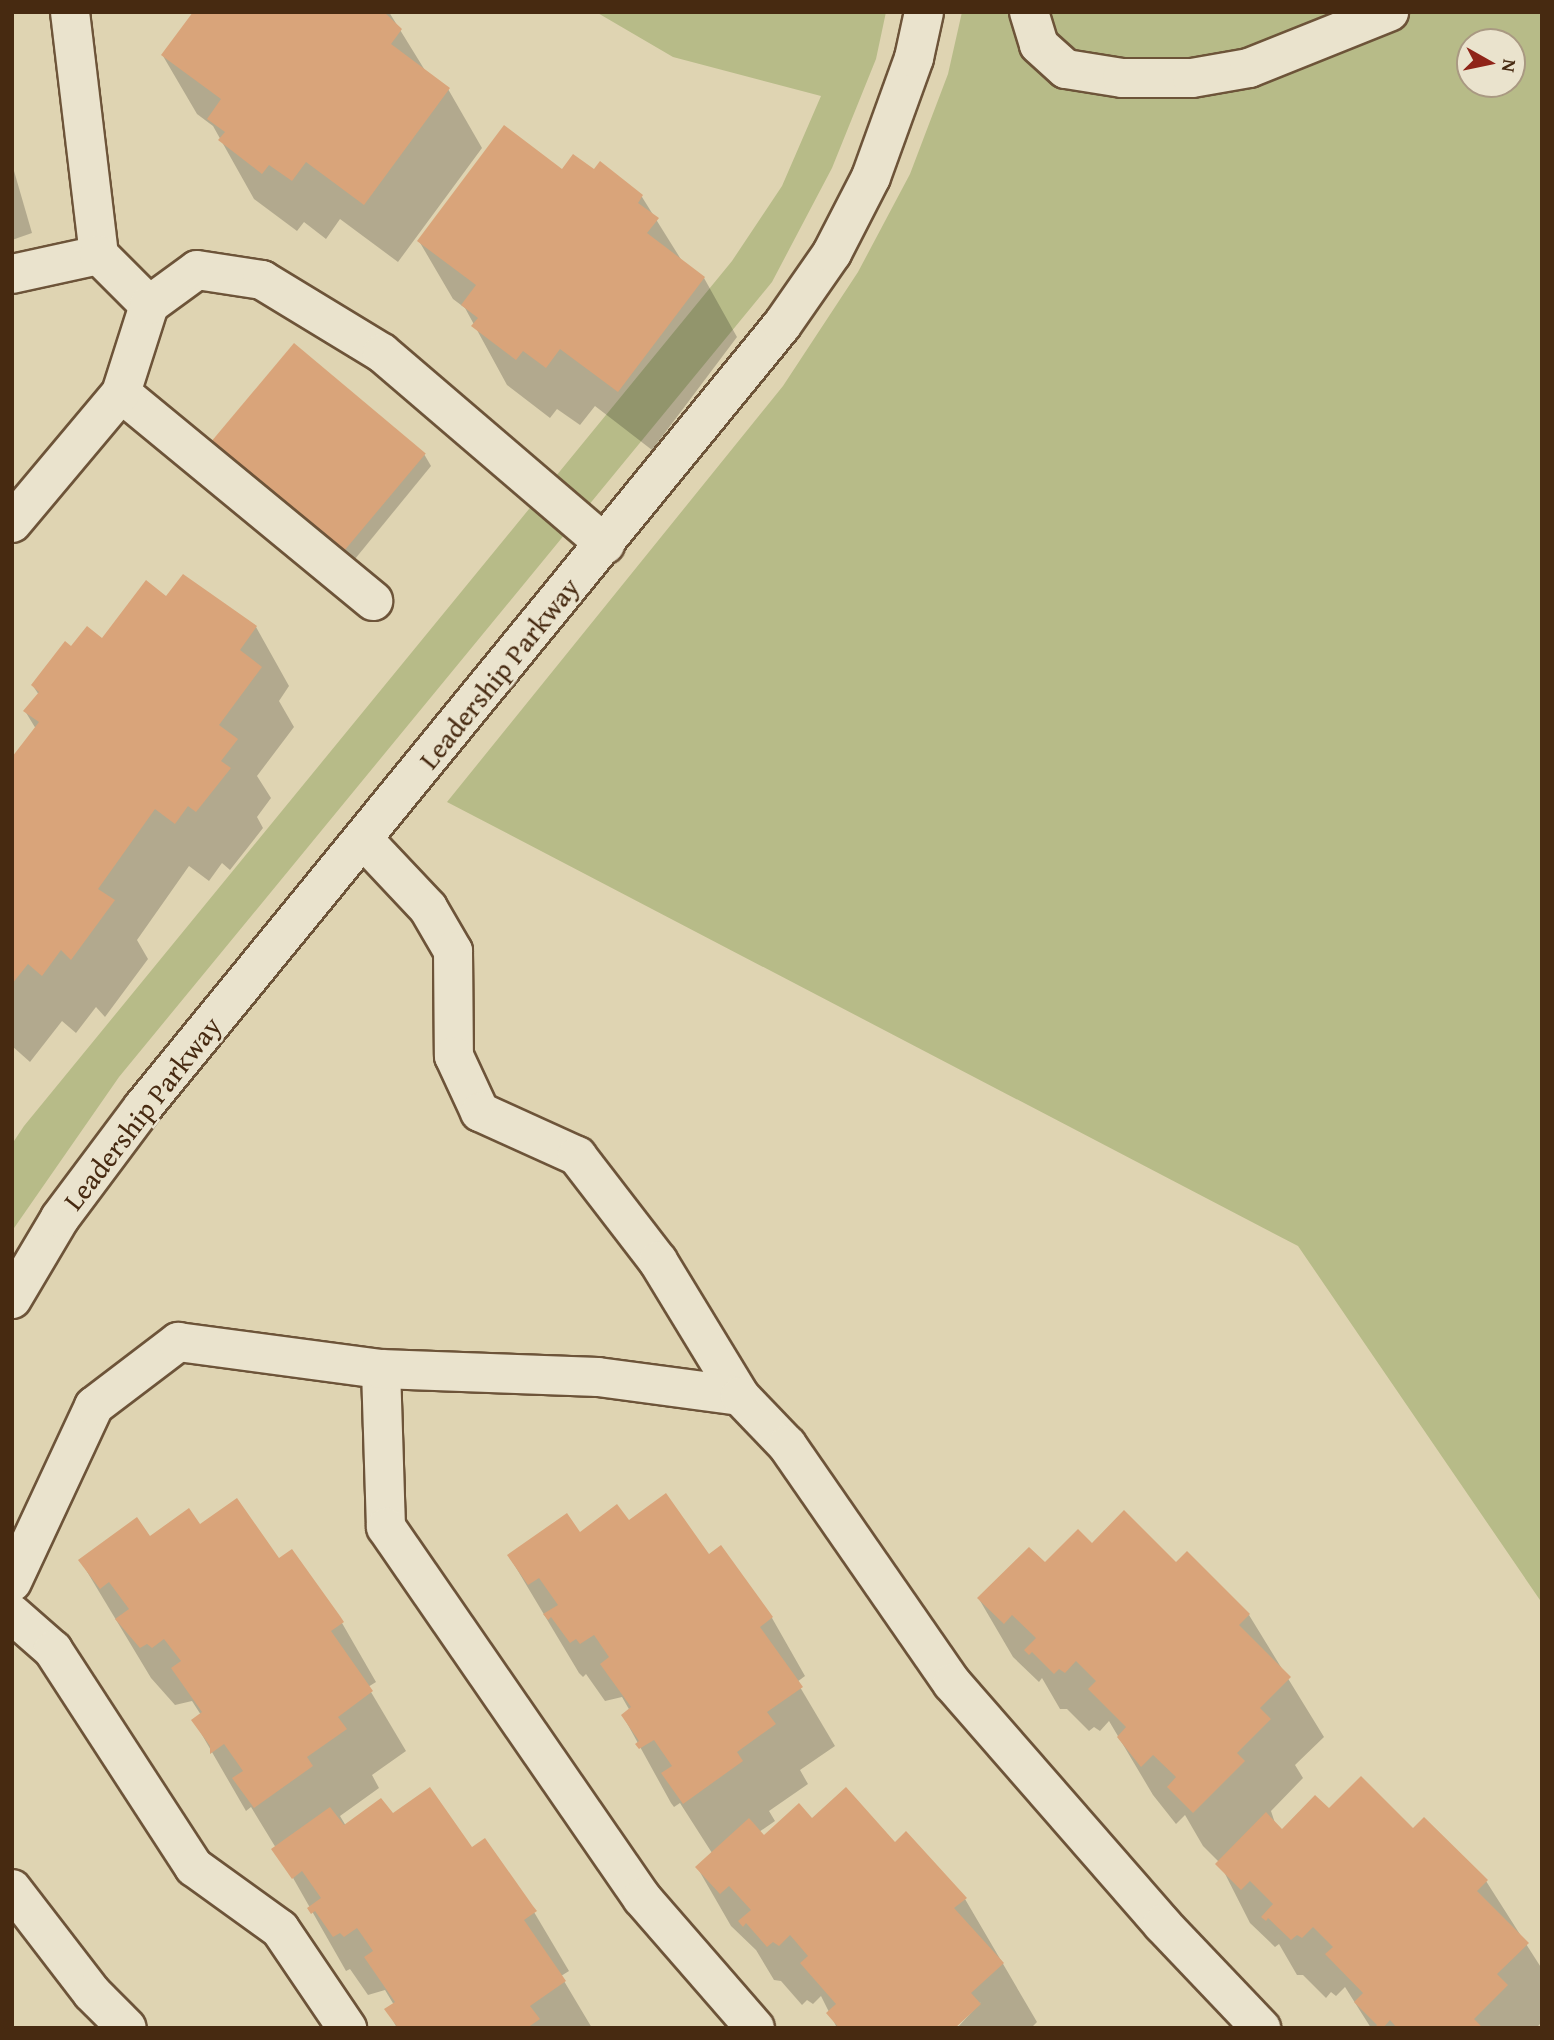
<!DOCTYPE html>
<html>
<head>
<meta charset="utf-8">
<style>
  body { margin:0 }
  #map { position:relative; width:1554px; height:2040px; overflow:hidden; background:#dfd4b2; font-family:"Gentium Book Plus",serif }
  div>[style] { position:absolute }
  [style*='--x'] { left:calc(var(--x)*1px); top:calc(var(--y)*1px); width:calc(var(--w)*1px); rotate:calc(var(--a)*1deg) }
  .green>* { inset:0; background:#b7bb88 }
  .shadow>* { inset:0; background:#0003 }
  .building>* { inset:0; background:#d9a47a; transform-origin:0 0 }
  .roads { filter:drop-shadow(2px 0 #6d5439) drop-shadow(-2px 0 #6d5439) drop-shadow(0 2px #6d5439) drop-shadow(0 -2px #6d5439) }
  .minor>* { height:38px; margin:-19px; padding:0 19px; transform-origin:19px; border-radius:19px; background:#eae3cd }
  span { translate:-50% -50%; white-space:nowrap; text-align:center; line-height:1.15; -webkit-text-stroke:5px #eae3cd; paint-order:stroke }
  .street-label { font-size:28px; color:#472a11 }
  .frame { position:absolute; inset:0; border:14px solid #472a11; pointer-events:none }
  .north { position:absolute; left:1456px; top:28px; width:70px; height:70px; box-sizing:border-box; background:#eae3cd; border:2px solid #a99982; border-radius:50%; rotate:99deg; font-size:19px; font-weight:700; line-height:28px; text-align:center; color:#472a11 }
  .north::after { content:''; display:block; margin:auto; width:24px; height:32px; background:#8f2418; clip-path:polygon(50% 0,100% 100%,50% 72%,0 100%) }
</style>
</head>
<body>
<div id="map">
  <div class="green">
    <div style="clip-path:polygon(596px 12px,886px 12px,876px 59px,832px 168px,772px 282px,119px 1077px,12px 1231px,12px 1144px,24px 1126px,732px 261px,782px 186px,821px 96px,673px 57px)"></div>
    <div style="clip-path:polygon(evenodd,962px 12px,1542px 12px,1542px 1603px,1298px 1246px,447px 802px,783px 386px,858px 272px,910px 174px,948px 74px,962px 12px,1470px 42px,1512px 42px,1512px 84px,1470px 84px,1470px 42px)"></div>
  </div>
  <div class="shadow">
    <div style="clip-path:polygon(195px 12px,389px 12px,426px 72px,448px 89px,482px 148px,398px 262px,340px 219px,326px 239px,304px 222px,297px 231px,254px 199px,213px 126px,197px 114px,163px 56px)"></div>
    <div style="clip-path:polygon(12px 164px,32px 233px,12px 240px)"></div>
    <div style="clip-path:polygon(563px 171px,594px 171px,642px 197px,682px 261px,704px 278px,737px 337px,652px 450px,595px 406px,580px 425px,557px 409px,550px 418px,507px 385px,465px 308px,453px 299px,419px 241px)"></div>
    <div style="clip-path:polygon(208px 450px,424px 454px,431px 466px,346px 570px)"></div>
    <div style="clip-path:polygon(167px 598px,256px 627px,289px 686px,279px 701px,294px 727px,257px 776px,271px 798px,257px 817px,263px 828px,230px 870px,222px 863px,209px 881px,189px 866px,137px 940px,148px 959px,105px 1017px,96px 1007px,76px 1033px,62px 1021px,30px 1062px,12px 1046px,12px 760px,36px 729px,25px 711px,39px 695px,33px 686px,72px 649px,102px 641px)"></div>
    <div style="clip-path:polygon(629px 1522px,708px 1556px,772px 1618px,805px 1676px,797px 1682px,835px 1746px,800px 1770px,808px 1784px,769px 1811px,775px 1821px,759px 1832px,764px 1837px,812px 1820px,895px 1844px,965px 1899px,1037px 2022px,1031px 2028px,957px 2028px,981px 2002px,952px 2028px,837px 2028px,821px 1996px,813px 2004px,807px 2000px,802px 2005px,781px 1981px,774px 1980px,756px 1950px,731px 1926px,697px 1867px,712px 1853px,680px 1803px,674px 1807px,671px 1803px,623px 1716px,630px 1711px,622px 1697px,605px 1701px,586px 1674px,583px 1677px,579px 1673px,509px 1556px)"></div>
    <div style="clip-path:polygon(199px 1527px,279px 1560px,342px 1623px,376px 1682px,368px 1687px,406px 1751px,372px 1775px,379px 1788px,340px 1816px,346px 1826px,392px 1816px,472px 1850px,531px 1907px,569px 1971px,561px 1976px,592px 2028px,397px 2028px,387px 2010px,394px 2005px,385px 1990px,368px 1995px,350px 1969px,346px 1971px,276px 1848px,251px 1807px,246px 1811px,194px 1721px,201px 1715px,192px 1701px,175px 1705px,151px 1678px,80px 1560px)"></div>
    <div style="clip-path:polygon(1092px 1545px,1176px 1564px,1249px 1615px,1324px 1737px,1295px 1765px,1303px 1778px,1271px 1811px,1275px 1823px,1282px 1831px,1329px 1811px,1413px 1831px,1486px 1881px,1542px 1969px,1542px 2022px,1536px 2028px,1371px 2028px,1345px 1987px,1336px 1996px,1331px 1992px,1326px 1998px,1303px 1975px,1297px 1975px,1279px 1944px,1275px 1947px,1250px 1923px,1219px 1862px,1203px 1846px,1185px 1815px,1176px 1824px,1153px 1795px,1109px 1721px,1100px 1731px,1094px 1727px,1089px 1731px,1067px 1709px,1060px 1709px,1042px 1678px,1039px 1682px,1013px 1657px,979px 1599px)"></div>
  </div>
  <div class="building">
    <div style="clip-path:polygon(193px 12px,384px 12px,402px 29px,391px 44px,450px 88px,364px 205px,306px 162px,292px 181px,269px 165px,262px 174px,218px 140px,225px 132px,207px 119px,221px 99px,161px 55px)"></div>
    <div style="clip-path:polygon(504px 125px,562px 169px,573px 154px,594px 169px,600px 161px,643px 195px,638px 203px,659px 218px,647px 233px,705px 277px,618px 392px,560px 349px,546px 368px,523px 351px,516px 360px,471px 326px,478px 318px,461px 305px,476px 285px,417px 241px)"></div>
    <div style="left:294px;top:343px;width:172px;height:139px;rotate:40deg"></div>
    <div style="clip-path:polygon(183px 574px,257px 626px,240px 650px,262px 667px,219px 725px,238px 739px,221px 761px,231px 768px,196px 812px,188px 806px,175px 824px,155px 809px,98px 889px,115px 900px,71px 960px,61px 950px,42px 976px,28px 964px,12px 984px,12px 757px,39px 722px,23px 711px,39px 692px,31px 685px,65px 641px,71px 646px,87px 626px,102px 638px,146px 580px,166px 596px)"></div>
    <div style="clip-path:polygon(666px 1493px,709px 1554px,721px 1545px,773px 1617px,760px 1627px,803px 1687px,767px 1712px,776px 1724px,737px 1752px,743px 1761px,683px 1804px,661px 1773px,672px 1766px,654px 1740px,639px 1749px,635px 1744px,639px 1741px,621px 1715px,631px 1707px,600px 1664px,609px 1657px,594px 1635px,580px 1644px,576px 1639px,570px 1643px,551px 1617px,548px 1620px,543px 1614px,558px 1605px,539px 1578px,528px 1585px,507px 1555px,567px 1513px,580px 1532px,617px 1504px,629px 1520px)"></div>
    <div style="clip-path:polygon(237px 1498px,279px 1558px,292px 1549px,340px 1616px,344px 1622px,331px 1631px,373px 1691px,338px 1717px,347px 1729px,307px 1757px,313px 1766px,254px 1808px,232px 1778px,243px 1771px,224px 1744px,210px 1754px,210px 1746px,191px 1720px,202px 1712px,171px 1668px,181px 1661px,164px 1639px,152px 1648px,147px 1644px,140px 1648px,115px 1619px,129px 1609px,109px 1582px,100px 1589px,78px 1560px,137px 1517px,150px 1536px,189px 1508px,200px 1524px)"></div>
    <div style="clip-path:polygon(1124px 1510px,1176px 1562px,1187px 1551px,1250px 1614px,1239px 1625px,1291px 1677px,1260px 1708px,1271px 1719px,1237px 1753px,1245px 1761px,1193px 1813px,1167px 1787px,1176px 1777px,1153px 1755px,1141px 1767px,1117px 1737px,1126px 1727px,1088px 1689px,1096px 1681px,1076px 1661px,1065px 1673px,1059px 1669px,1054px 1674px,1032px 1652px,1029px 1655px,1024px 1650px,1036px 1638px,1012px 1615px,1004px 1624px,977px 1598px,1029px 1547px,1045px 1562px,1078px 1529px,1092px 1543px)"></div>
    <div style="clip-path:polygon(1361px 1776px,1413px 1828px,1424px 1817px,1483px 1875px,1488px 1880px,1477px 1891px,1529px 1943px,1497px 1974px,1508px 1985px,1474px 2019px,1483px 2028px,1397px 2028px,1390px 2020px,1383px 2028px,1374px 2028px,1377px 2025px,1354px 2002px,1363px 1993px,1325px 1954px,1333px 1947px,1313px 1927px,1302px 1938px,1297px 1935px,1291px 1940px,1268px 1918px,1266px 1921px,1261px 1917px,1273px 1904px,1250px 1881px,1241px 1890px,1215px 1864px,1266px 1812px,1282px 1829px,1315px 1795px,1329px 1808px)"></div>
    <div style="clip-path:polygon(430px 1787px,472px 1847px,485px 1838px,533px 1906px,537px 1911px,524px 1920px,566px 1981px,530px 2006px,540px 2019px,527px 2028px,398px 2028px,384px 2009px,395px 2002px,364px 1957px,373px 1951px,357px 1928px,344px 1937px,340px 1933px,333px 1937px,315px 1911px,311px 1914px,307px 1908px,321px 1898px,302px 1871px,292px 1879px,271px 1849px,330px 1807px,344px 1825px,381px 1798px,393px 1813px)"></div>
    <div style="clip-path:polygon(846px 1787px,895px 1842px,906px 1831px,967px 1898px,954px 1908px,1004px 1963px,971px 1993px,981px 2004px,955px 2028px,839px 2028px,826px 2013px,836px 2004px,800px 1963px,808px 1956px,790px 1935px,779px 1946px,773px 1942px,767px 1947px,746px 1923px,743px 1927px,738px 1921px,751px 1910px,729px 1886px,720px 1894px,695px 1867px,749px 1818px,764px 1835px,799px 1803px,812px 1818px)"></div>
  </div>
  <div class="roads">
    <div class="minor">
      <div style="--x:70;--y:12;--w:245;--a:83.2"></div>
      <div style="--x:1029;--y:12;--w:34;--a:73"></div>
      <div style="--x:1039;--y:45;--w:36;--a:42"></div>
      <div style="--x:1066;--y:69;--w:57;--a:9.1"></div>
      <div style="--x:1122;--y:78;--w:70;--a:0"></div>
      <div style="--x:1192;--y:78;--w:58;--a:-10"></div>
      <div style="--x:1249;--y:68;--w:151;--a:-21.8"></div>
      <div style="--x:12;--y:274;--w:89;--a:-12.3"></div>
      <div style="--x:99;--y:255;--w:71;--a:45"></div>
      <div style="--x:121;--y:393;--w:327;--a:39.5"></div>
      <div style="--x:12;--y:523;--w:170;--a:-50"></div>
      <div style="--x:121;--y:393;--w:92;--a:-72.3"></div>
      <div style="--x:149;--y:305;--w:59;--a:-36.1"></div>
      <div style="--x:197;--y:270;--w:66;--a:8.7"></div>
      <div style="--x:262;--y:280;--w:140;--a:31.3"></div>
      <div style="--x:382;--y:353;--w:294;--a:40.6"></div>
      <div style="--x:363;--y:839;--w:95;--a:46.7"></div>
      <div style="--x:428;--y:908;--w:50;--a:59.8"></div>
      <div style="--x:453;--y:951;--w:105;--a:89.5"></div>
      <div style="--x:454;--y:1056;--w:62;--a:65.1"></div>
      <div style="--x:480;--y:1112;--w:107;--a:24.4"></div>
      <div style="--x:577;--y:1156;--w:133;--a:52.4"></div>
      <div style="--x:658;--y:1261;--w:158;--a:58.7"></div>
      <div style="--x:12;--y:1299;--w:94;--a:-59.3"></div>
      <div style="--x:60;--y:1218;--w:139;--a:-53.2"></div>
      <div style="--x:143;--y:1107;--w:1010;--a:-50.75"></div>
      <div style="--x:782;--y:325;--w:88;--a:-55.2"></div>
      <div style="--x:832;--y:253;--w:85;--a:-62.8"></div>
      <div style="--x:871;--y:177;--w:127;--a:-70.1"></div>
      <div style="--x:914;--y:58;--w:47;--a:-77.7"></div>
      <div style="--x:381;--y:1369;--w:158;--a:88.2"></div>
      <div style="--x:386;--y:1527;--w:451;--a:55.4"></div>
      <div style="--x:642;--y:1898;--w:172;--a:49"></div>
      <div style="--x:12;--y:1582;--w:194;--a:-65"></div>
      <div style="--x:94;--y:1406;--w:106;--a:-37.3"></div>
      <div style="--x:178;--y:1342;--w:205;--a:7.6"></div>
      <div style="--x:381;--y:1369;--w:217;--a:2.1"></div>
      <div style="--x:598;--y:1377;--w:143;--a:7.6"></div>
      <div style="--x:740;--y:1396;--w:68;--a:46.2"></div>
      <div style="--x:787;--y:1445;--w:290;--a:55.3"></div>
      <div style="--x:952;--y:1683;--w:320;--a:48.9"></div>
      <div style="--x:1162;--y:1924;--w:144;--a:46.4"></div>
      <div style="--x:12;--y:1614;--w:55;--a:41.3"></div>
      <div style="--x:53;--y:1650;--w:259;--a:57"></div>
      <div style="--x:194;--y:1867;--w:106;--a:35.8"></div>
      <div style="--x:280;--y:1929;--w:120;--a:55.9"></div>
      <div style="--x:12;--y:1889;--w:131;--a:52.4"></div>
      <div style="--x:92;--y:1993;--w:49;--a:45"></div>
    </div>
  </div>
  <div class="street-label">
    <span style="left:499px;top:673px;rotate:-51deg">Leadership Parkway</span>
    <span style="left:142px;top:1113px;rotate:-52deg">Leadership Parkway</span>
  </div>
  <div class="frame"></div>
  <div class="north">N</div>
</div>
</body>
</html>
